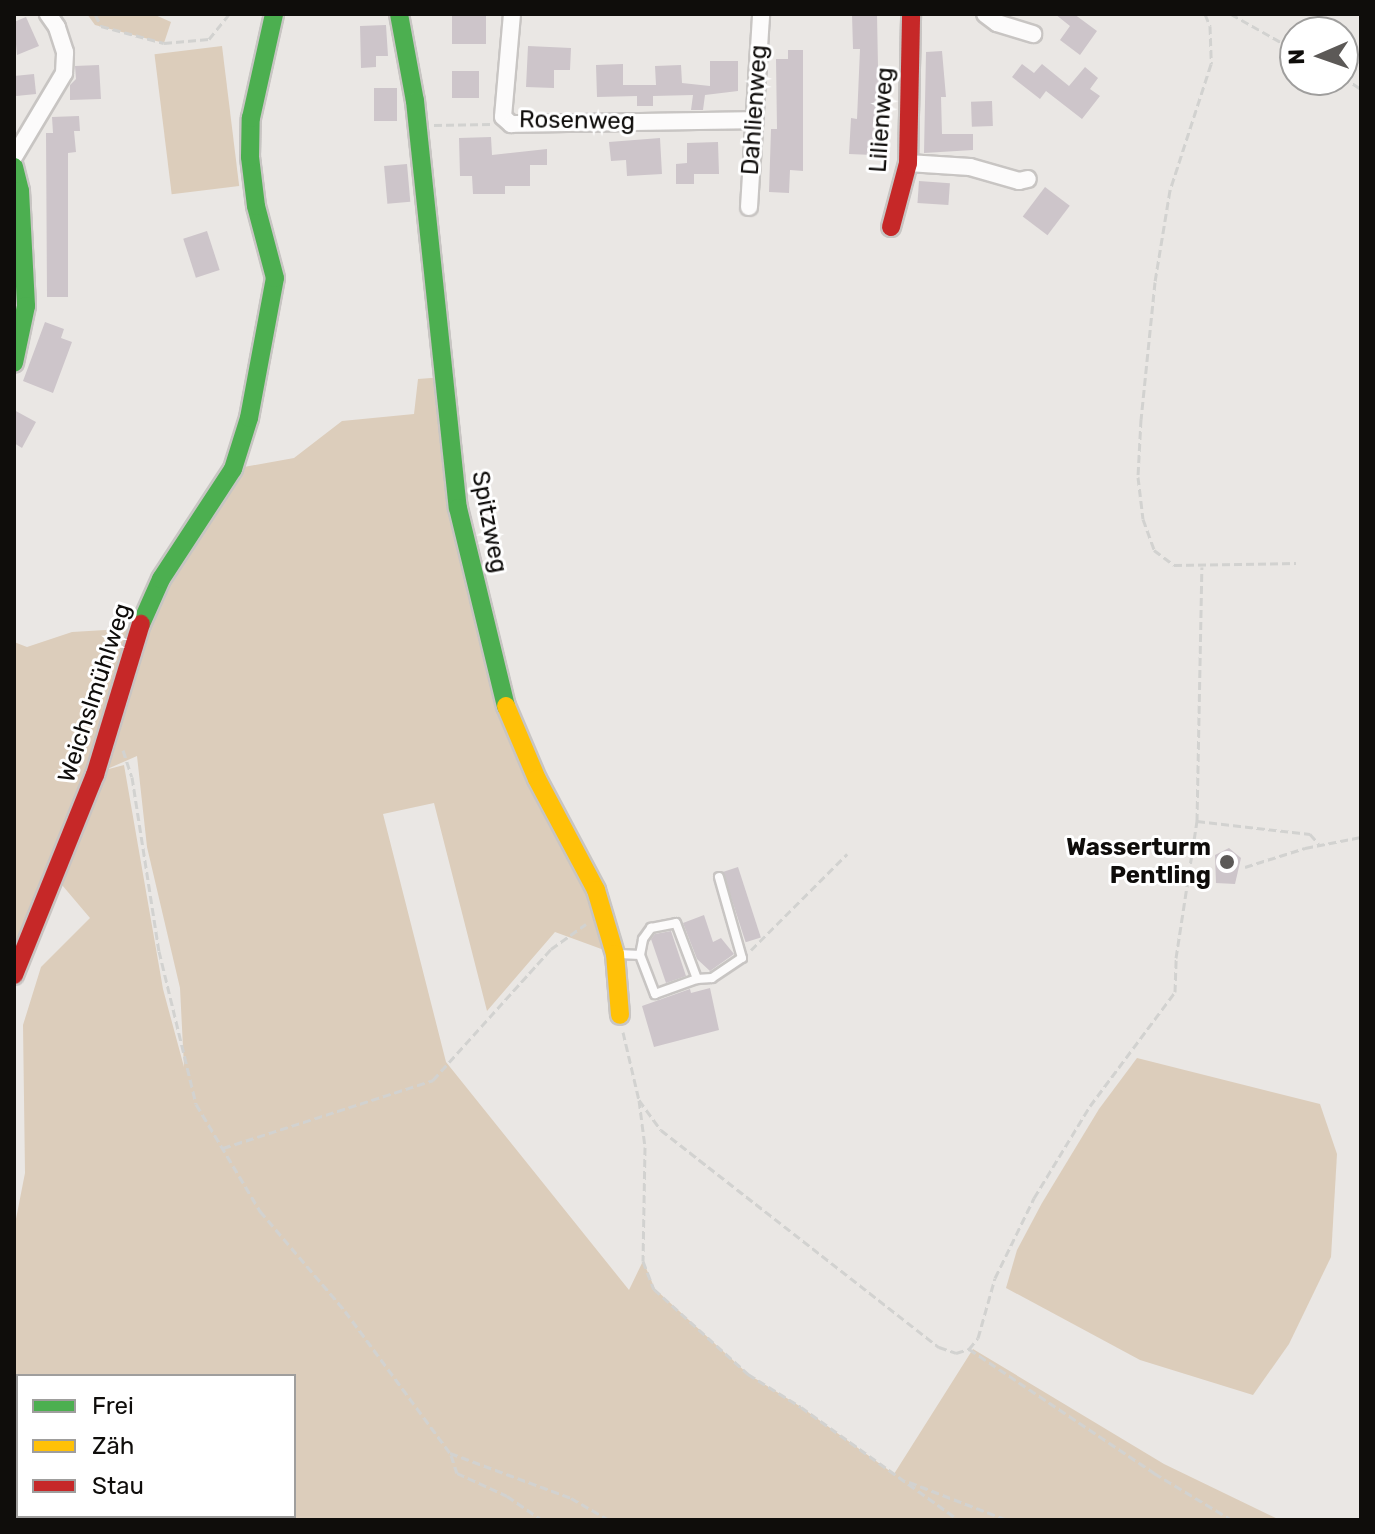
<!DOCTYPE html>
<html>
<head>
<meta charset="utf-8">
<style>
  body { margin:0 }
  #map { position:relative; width:1375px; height:1534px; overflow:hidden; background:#eae7e4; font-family:Rubik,sans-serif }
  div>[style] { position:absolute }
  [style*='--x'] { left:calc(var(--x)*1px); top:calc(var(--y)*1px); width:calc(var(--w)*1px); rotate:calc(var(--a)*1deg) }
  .green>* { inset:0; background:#dccdbb; transform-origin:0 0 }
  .building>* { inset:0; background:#cdc5ca; transform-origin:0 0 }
  .path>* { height:3px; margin-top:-1.5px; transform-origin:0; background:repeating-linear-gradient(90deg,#d2d2d0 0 8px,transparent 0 12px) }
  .roads { filter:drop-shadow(2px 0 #c8c5c3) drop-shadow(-2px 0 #c8c5c3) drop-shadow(0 2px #c8c5c3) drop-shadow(0 -2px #c8c5c3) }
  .lane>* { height:8px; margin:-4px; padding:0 4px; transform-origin:4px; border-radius:4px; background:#fcfbfb }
  .street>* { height:16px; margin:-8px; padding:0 8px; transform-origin:8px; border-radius:8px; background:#fcfbfb }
  .fast>* { height:18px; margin:-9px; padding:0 9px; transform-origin:9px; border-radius:9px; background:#4caf50 }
  .slow>* { height:18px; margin:-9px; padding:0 9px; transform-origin:9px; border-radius:9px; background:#ffc107 }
  .jam>* { height:18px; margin:-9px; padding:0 9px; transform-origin:9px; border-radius:9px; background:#c62828 }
  .dots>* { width:22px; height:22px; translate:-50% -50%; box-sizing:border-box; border:4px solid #fff; border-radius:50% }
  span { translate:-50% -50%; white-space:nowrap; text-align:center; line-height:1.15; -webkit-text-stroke:6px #fff; paint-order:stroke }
  .street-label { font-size:24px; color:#0f0d0b }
  .poi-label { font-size:24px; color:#0f0d0b; font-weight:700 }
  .right { translate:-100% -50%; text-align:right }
  .frame { position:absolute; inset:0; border:16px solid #0f0d0b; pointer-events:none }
  .legend { position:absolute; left:16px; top:1374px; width:280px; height:144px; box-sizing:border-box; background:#fff; border:2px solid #9f9e9d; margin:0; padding:10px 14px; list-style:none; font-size:24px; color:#0f0d0b }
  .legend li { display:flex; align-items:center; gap:16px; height:40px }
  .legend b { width:40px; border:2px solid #9f9e9d }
  .north { position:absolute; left:1279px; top:16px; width:80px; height:80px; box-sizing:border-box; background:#fff; border:2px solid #9f9e9d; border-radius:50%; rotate:268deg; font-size:22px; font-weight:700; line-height:32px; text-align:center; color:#0f0d0b }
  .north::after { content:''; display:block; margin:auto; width:28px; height:36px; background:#5c5957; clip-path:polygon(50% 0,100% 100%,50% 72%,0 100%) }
</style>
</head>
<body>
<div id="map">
  <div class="green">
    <div style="clip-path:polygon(87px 14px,153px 14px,171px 22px,164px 43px,95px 25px)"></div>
    <div style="left:222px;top:46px;width:141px;height:68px;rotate:83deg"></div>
    <div style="clip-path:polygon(evenodd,444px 377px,491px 656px,615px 954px,555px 932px,487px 1011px,434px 803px,383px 814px,446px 1062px,629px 1290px,643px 1261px,655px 1289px,748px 1374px,801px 1407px,894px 1474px,973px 1349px,1164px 1464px,1280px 1520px,123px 1520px,120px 1516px,294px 1516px,294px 1376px,18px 1376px,18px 1445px,14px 1442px,14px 1229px,25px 1173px,23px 1025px,41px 967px,90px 918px,62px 885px,14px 975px,14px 642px,27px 647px,72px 632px,139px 628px,233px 469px,294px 458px,342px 421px,414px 414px,418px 379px,444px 377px,137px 756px,147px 847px,180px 988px,184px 1067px,163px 989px,124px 765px,105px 770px,137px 756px)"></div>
    <div style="clip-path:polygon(1137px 1058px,1320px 1104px,1337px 1154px,1331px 1257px,1289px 1344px,1253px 1395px,1140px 1360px,1006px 1288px,1017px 1250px,1042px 1203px,1099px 1109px)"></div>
  </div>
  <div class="building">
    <div style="left:452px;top:14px;width:34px;height:30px"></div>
    <div style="clip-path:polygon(852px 14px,877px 14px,878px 67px,882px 67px,873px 155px,849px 154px,851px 118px,857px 119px,860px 49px,853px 49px)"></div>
    <div style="clip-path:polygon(1055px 14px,1074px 14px,1097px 31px,1080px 55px,1060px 40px,1070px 26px)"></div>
    <div style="clip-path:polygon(26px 17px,39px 46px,17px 55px,14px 22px)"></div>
    <div style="clip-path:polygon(386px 25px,388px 56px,376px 56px,376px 67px,361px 68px,360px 26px)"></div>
    <div style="clip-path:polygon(528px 46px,571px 48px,570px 70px,554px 70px,554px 88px,526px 87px)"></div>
    <div style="clip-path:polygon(788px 50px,803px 50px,803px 171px,790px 170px,789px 193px,769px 192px,771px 129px,777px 129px,776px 59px,788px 59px)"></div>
    <div style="clip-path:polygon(942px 51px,946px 97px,941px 97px,942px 134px,973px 134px,973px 150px,924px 153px,926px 52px)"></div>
    <div style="clip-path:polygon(710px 61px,738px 61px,738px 91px,705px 95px,703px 110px,691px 110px,693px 95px,653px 96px,653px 106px,637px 106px,637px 96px,597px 97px,596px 65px,623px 64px,623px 85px,656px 85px,655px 66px,681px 65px,682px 83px,710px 86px)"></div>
    <div style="clip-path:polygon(1022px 64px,1034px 73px,1042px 64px,1069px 86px,1085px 67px,1098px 78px,1090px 89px,1100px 96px,1082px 119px,1046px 91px,1040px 99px,1012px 77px)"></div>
    <div style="clip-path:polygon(99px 65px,101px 99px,70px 100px,70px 85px,76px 79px,75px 66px)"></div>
    <div style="left:452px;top:71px;width:27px;height:27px"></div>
    <div style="left:34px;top:74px;width:20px;height:20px;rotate:84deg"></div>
    <div style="left:374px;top:88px;width:23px;height:33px"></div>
    <div style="left:992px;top:101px;width:25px;height:21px;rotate:88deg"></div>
    <div style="clip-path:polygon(79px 116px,80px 131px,74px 131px,76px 152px,68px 153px,68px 297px,47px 297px,46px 133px,53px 133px,52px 117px)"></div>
    <div style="clip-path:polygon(491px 137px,492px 155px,547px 149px,547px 165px,530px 165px,530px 186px,505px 186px,505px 194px,473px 194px,472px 176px,460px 176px,459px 138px)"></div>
    <div style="clip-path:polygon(660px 138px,662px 174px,627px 176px,626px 160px,611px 161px,609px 142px)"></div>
    <div style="clip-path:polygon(718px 142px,719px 174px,694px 174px,694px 184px,676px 184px,676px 164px,687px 163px,687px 143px)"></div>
    <div style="left:407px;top:164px;width:38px;height:23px;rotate:85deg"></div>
    <div style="left:919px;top:181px;width:31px;height:22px;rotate:4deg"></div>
    <div style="left:1045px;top:187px;width:31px;height:37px;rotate:37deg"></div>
    <div style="left:207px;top:231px;width:41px;height:25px;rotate:72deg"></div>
    <div style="clip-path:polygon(45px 322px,64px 329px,61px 338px,72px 342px,53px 393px,23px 381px)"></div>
    <div style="clip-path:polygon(14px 410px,36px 422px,22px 448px,14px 443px)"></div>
    <div style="clip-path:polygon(1229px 848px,1241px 858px,1235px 884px,1216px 883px,1215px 855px)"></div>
    <div style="left:738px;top:867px;width:74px;height:16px;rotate:72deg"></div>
    <div style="clip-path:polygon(704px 915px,713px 942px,721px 938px,734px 954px,710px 971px,697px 959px,683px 923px)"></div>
    <div style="clip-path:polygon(671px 931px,686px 976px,666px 983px,651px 939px,655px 934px)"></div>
    <div style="clip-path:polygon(710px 988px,719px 1030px,654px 1047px,642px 1006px,690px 989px,691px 993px)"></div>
  </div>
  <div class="path">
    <div style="--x:95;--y:14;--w:13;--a:63"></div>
    <div style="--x:101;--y:26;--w:65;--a:15.1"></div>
    <div style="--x:164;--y:43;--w:45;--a:-5.1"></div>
    <div style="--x:209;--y:39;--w:32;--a:-51"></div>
    <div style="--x:1205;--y:14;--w:13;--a:67"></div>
    <div style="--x:1210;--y:26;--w:38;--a:88"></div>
    <div style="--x:1211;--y:64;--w:133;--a:108"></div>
    <div style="--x:1170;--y:190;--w:93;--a:99.3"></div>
    <div style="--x:1155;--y:282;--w:138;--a:95.8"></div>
    <div style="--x:1141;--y:419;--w:58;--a:93"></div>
    <div style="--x:1138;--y:477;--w:42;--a:83.2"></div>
    <div style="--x:1143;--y:519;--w:33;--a:70"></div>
    <div style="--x:1154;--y:550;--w:25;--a:37"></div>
    <div style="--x:1174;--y:565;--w:122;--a:-0.9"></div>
    <div style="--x:1231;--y:14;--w:73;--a:29.4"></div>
    <div style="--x:1321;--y:14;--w:18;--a:87"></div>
    <div style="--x:1343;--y:77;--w:22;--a:34"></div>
    <div style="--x:434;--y:125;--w:57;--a:-1"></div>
    <div style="--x:123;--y:750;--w:28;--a:72"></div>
    <div style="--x:132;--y:777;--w:176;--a:81.2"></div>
    <div style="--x:159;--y:951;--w:157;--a:76.4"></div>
    <div style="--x:196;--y:1104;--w:125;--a:59.1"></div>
    <div style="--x:260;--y:1211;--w:131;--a:49.6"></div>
    <div style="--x:345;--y:1311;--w:177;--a:53.5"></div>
    <div style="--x:450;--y:1453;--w:129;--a:20.4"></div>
    <div style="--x:571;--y:1498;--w:44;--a:30.1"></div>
    <div style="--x:1197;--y:821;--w:114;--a:6.6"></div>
    <div style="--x:1310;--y:834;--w:13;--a:48"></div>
    <div style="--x:1245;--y:867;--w:63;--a:-17.6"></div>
    <div style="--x:1305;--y:848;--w:57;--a:-11.1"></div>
    <div style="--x:751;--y:950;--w:136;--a:-45"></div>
    <div style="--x:623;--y:1032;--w:70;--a:76.8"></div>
    <div style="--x:639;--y:1100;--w:47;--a:82.7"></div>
    <div style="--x:645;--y:1147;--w:114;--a:91"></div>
    <div style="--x:643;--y:1261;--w:30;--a:69"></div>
    <div style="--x:654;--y:1289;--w:127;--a:42.1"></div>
    <div style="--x:748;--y:1374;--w:62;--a:31.9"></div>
    <div style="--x:801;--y:1407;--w:194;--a:35.6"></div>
    <div style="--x:639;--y:1100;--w:37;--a:54"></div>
    <div style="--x:661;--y:1130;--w:353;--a:38"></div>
    <div style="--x:939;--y:1347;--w:18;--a:19"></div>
    <div style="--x:956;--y:1353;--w:14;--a:-17"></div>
    <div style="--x:969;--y:1349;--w:14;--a:-51"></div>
    <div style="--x:978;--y:1338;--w:62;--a:-74.2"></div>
    <div style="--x:995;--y:1278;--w:89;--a:-64"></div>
    <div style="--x:1034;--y:1198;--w:108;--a:-58.7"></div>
    <div style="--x:1090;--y:1106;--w:142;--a:-53.3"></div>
    <div style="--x:1175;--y:992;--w:34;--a:-88"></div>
    <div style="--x:1176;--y:958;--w:139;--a:-81.3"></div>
    <div style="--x:1197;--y:821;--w:254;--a:-88.9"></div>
    <div style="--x:223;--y:1148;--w:221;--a:-17.9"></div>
    <div style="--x:433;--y:1080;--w:176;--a:-48"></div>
    <div style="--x:551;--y:949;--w:43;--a:-35.5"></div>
    <div style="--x:969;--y:1349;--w:223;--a:33.8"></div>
    <div style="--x:1154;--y:1473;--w:91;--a:31.1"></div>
    <div style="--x:451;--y:1455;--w:19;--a:72"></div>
    <div style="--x:457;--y:1473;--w:55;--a:24.7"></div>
    <div style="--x:507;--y:1496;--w:42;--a:34.4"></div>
    <div style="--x:909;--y:1482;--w:105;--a:21.2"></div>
  </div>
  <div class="roads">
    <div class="lane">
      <div style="--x:619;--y:954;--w:21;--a:3"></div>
      <div style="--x:640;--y:955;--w:16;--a:-79"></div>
      <div style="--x:643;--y:939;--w:14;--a:-54"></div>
      <div style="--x:651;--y:928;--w:25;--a:-11"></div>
      <div style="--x:676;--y:923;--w:60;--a:69.4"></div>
      <div style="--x:640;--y:955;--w:42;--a:69"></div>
      <div style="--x:655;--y:994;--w:45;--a:-19.7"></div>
      <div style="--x:697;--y:979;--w:15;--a:-4"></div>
      <div style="--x:712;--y:978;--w:36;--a:-34"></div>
      <div style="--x:742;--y:958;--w:84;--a:-105.9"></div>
    </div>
    <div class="street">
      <div style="--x:512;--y:14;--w:103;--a:95"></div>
      <div style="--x:503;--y:117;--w:11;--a:41"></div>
      <div style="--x:511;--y:124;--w:244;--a:-0.9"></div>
      <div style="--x:985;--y:14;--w:15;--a:37"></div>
      <div style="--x:997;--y:23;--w:38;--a:17"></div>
      <div style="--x:14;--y:157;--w:98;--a:-59.2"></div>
      <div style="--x:64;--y:73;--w:21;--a:-87"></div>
      <div style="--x:65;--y:52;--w:26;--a:-108"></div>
      <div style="--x:57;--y:27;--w:16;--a:-125"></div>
      <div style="--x:908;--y:163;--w:62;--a:3.7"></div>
      <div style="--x:970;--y:167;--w:51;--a:15.9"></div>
      <div style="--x:1019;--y:181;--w:9;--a:-13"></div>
      <div style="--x:749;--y:207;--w:193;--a:-86.4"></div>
      <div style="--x:14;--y:1449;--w:5;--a:37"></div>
    </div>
    <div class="fast">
      <div style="--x:399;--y:14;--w:88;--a:79.6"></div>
      <div style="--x:415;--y:101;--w:409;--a:84"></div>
      <div style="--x:458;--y:508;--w:204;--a:76.4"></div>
      <div style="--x:14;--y:167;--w:25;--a:76"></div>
      <div style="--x:20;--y:191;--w:115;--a:87"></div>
      <div style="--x:26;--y:306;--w:58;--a:101.9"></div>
      <div style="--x:141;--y:624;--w:49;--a:-66"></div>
      <div style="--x:161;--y:579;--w:131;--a:-56.8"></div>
      <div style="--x:233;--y:469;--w:53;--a:-72.6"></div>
      <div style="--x:249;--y:418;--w:142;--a:-79.5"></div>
      <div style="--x:275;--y:278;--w:74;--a:-104.8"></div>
      <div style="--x:256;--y:206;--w:49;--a:-97"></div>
      <div style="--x:250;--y:157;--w:39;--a:-89"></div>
      <div style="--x:251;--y:118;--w:107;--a:-77.5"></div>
      <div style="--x:14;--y:1500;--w:4;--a:0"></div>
      <div style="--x:111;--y:1516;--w:13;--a:18"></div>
    </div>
    <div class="slow">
      <div style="--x:506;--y:706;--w:79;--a:67"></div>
      <div style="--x:537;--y:779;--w:126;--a:62"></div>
      <div style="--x:596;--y:890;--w:67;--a:73.5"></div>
      <div style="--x:615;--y:954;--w:61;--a:85.3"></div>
    </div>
    <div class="jam">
      <div style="--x:891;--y:227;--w:66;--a:-75.1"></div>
      <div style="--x:908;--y:163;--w:149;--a:-88.8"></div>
      <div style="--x:14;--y:975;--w:216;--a:-68"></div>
      <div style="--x:95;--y:775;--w:158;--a:-73.1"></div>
    </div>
  </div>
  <div class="dots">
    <div style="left:1227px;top:862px;background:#5c5957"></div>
  </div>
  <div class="street-label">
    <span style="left:755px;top:110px;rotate:-86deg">Dahlienweg</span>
    <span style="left:882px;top:120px;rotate:-86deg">Lilienweg</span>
    <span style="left:577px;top:121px;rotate:1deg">Rosenweg</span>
    <span style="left:489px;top:522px;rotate:79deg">Spitzweg</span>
    <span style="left:95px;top:693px;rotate:-72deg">Weichslmühlweg</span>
  </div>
  <div class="poi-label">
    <span class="right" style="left:1211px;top:862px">Wasserturm<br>Pentling</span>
  </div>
  <div class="frame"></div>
  <ul class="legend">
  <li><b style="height:10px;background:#4caf50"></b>Frei</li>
  <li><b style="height:10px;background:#ffc107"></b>Zäh</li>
  <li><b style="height:10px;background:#c62828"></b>Stau</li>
  </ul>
  <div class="north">N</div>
</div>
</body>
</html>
